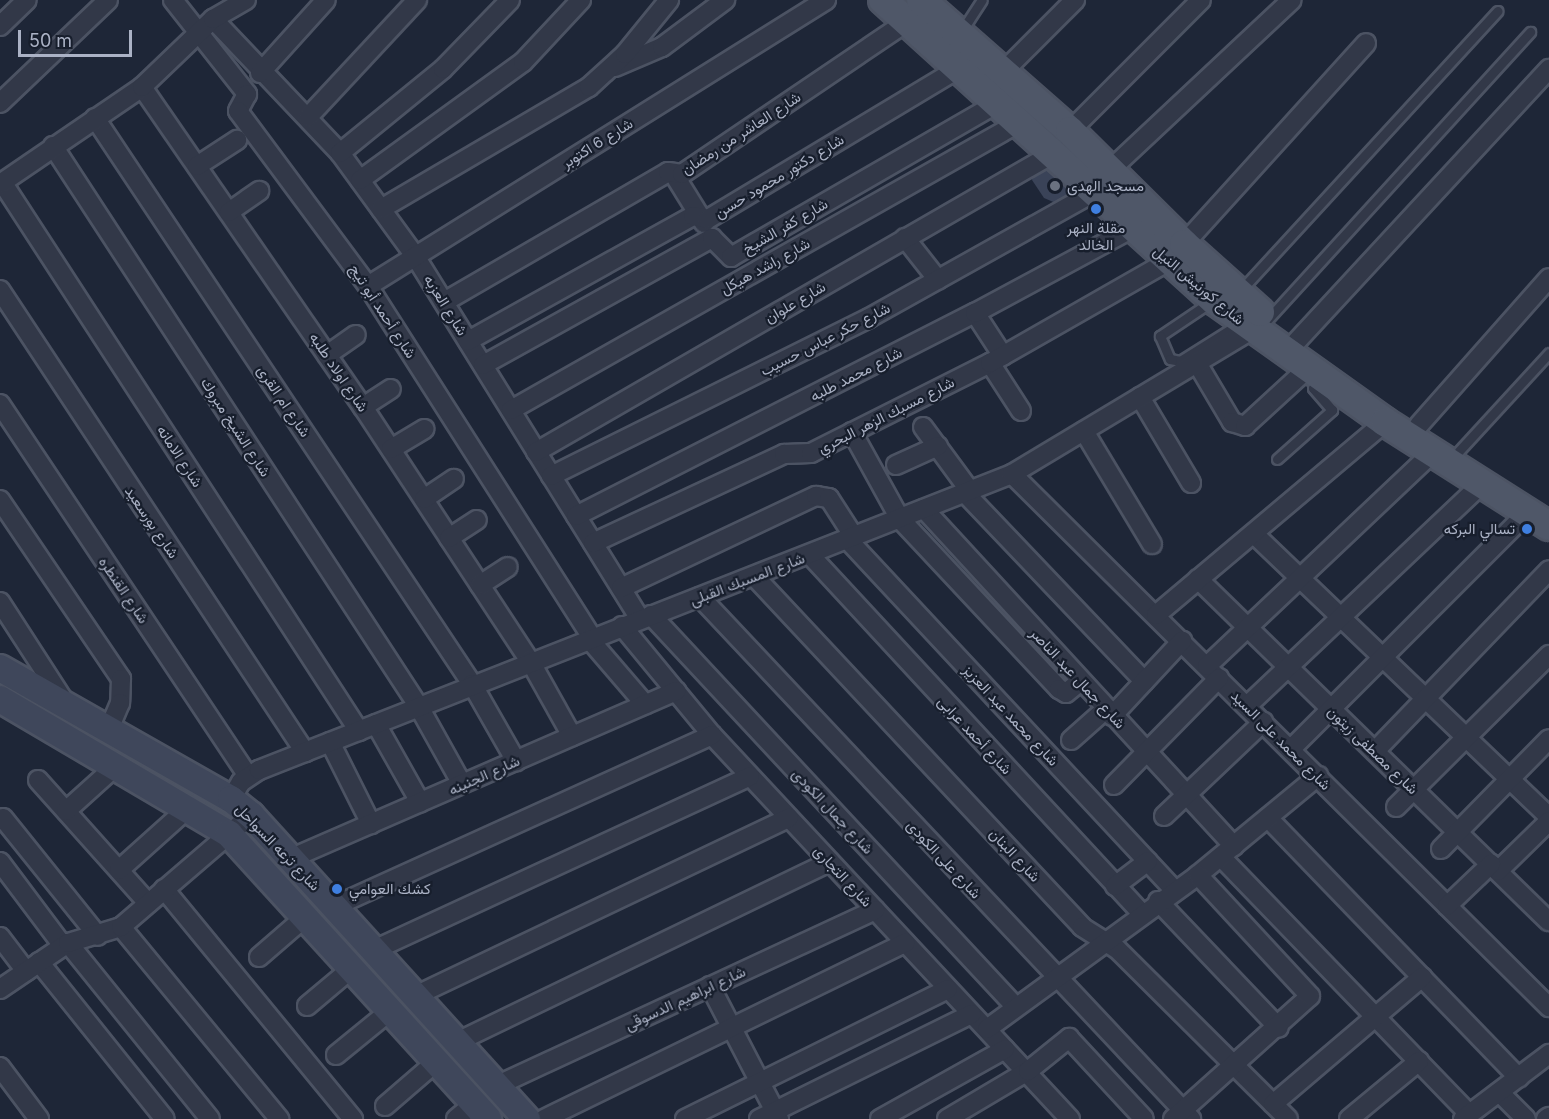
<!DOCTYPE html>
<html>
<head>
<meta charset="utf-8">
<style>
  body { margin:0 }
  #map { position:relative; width:1549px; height:1119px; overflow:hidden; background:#1e2637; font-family:Inter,Vazirmatn,sans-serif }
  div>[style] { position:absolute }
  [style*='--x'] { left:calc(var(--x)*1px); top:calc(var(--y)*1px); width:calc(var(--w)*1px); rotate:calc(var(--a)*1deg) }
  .building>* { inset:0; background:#3a4358 }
  .roads { filter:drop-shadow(2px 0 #4c5363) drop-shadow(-2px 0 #4c5363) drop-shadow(0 2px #4c5363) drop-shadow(0 -2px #4c5363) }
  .service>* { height:9px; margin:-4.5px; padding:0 4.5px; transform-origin:4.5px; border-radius:4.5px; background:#323848 }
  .minor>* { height:18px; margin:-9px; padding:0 9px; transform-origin:9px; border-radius:9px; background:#323848 }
  .secondary>* { height:26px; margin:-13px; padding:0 13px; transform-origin:13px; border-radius:13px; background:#3f475b }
  .primary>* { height:28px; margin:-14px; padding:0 14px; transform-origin:14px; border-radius:14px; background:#4f5768 }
  .dots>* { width:16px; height:16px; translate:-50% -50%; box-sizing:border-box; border:3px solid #171e2c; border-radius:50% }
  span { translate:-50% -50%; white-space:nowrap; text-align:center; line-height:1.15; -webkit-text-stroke:4.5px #171e2c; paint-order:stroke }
  .street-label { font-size:15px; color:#abb2c5 }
  .poi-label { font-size:15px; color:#abb2c5 }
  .left { translate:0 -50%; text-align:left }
  .right { translate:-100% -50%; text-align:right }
  .scale { position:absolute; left:18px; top:30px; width:114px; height:27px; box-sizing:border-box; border:3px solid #abb2c5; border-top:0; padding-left:8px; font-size:18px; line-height:21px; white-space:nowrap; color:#abb2c5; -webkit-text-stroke:4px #171e2c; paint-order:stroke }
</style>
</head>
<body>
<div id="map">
  <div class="building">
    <div style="clip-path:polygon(1050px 160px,1075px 192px,1058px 204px,1044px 198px,1032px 180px,1034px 169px)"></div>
  </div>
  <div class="roads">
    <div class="service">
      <div style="--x:961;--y:32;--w:38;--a:-57"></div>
      <div style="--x:1241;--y:290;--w:379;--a:-47.4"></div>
      <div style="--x:1212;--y:301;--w:63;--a:146.1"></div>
      <div style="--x:1160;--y:336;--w:25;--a:67"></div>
      <div style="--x:1170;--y:359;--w:10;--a:11"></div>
      <div style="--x:1180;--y:361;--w:70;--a:-32.1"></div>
      <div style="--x:1268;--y:319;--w:389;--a:-47.6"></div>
      <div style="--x:1459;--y:451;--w:133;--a:-47.4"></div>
      <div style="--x:1277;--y:459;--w:74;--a:-41.7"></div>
      <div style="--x:1332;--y:410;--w:29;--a:-131"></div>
      <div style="--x:1313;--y:388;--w:12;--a:-59"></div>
    </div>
    <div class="minor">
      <div style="--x:173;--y:0;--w:120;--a:51.8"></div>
      <div style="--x:247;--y:94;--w:19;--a:118"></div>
      <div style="--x:238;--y:111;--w:218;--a:53.4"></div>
      <div style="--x:368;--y:286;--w:417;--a:57.5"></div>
      <div style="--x:213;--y:19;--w:185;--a:46.5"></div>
      <div style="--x:340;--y:153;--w:127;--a:53.9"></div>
      <div style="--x:415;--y:256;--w:427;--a:58.2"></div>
      <div style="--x:0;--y:26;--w:37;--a:-44"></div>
      <div style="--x:615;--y:67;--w:51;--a:-23.1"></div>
      <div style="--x:662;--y:47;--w:79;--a:-36.7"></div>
      <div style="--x:1003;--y:72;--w:102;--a:-45"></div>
      <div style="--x:260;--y:73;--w:98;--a:-47.9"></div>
      <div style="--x:142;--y:87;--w:389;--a:55.4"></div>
      <div style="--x:363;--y:407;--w:304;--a:56.7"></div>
      <div style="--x:530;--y:661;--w:86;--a:60.8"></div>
      <div style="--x:0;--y:103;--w:149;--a:-43.6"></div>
      <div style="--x:308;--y:117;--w:160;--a:-47"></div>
      <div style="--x:95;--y:118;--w:680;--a:56.33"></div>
      <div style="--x:472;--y:684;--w:89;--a:60.3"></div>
      <div style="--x:1070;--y:131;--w:185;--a:-45"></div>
      <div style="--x:53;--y:146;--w:670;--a:56.88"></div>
      <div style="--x:419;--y:707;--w:88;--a:60.8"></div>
      <div style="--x:340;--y:153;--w:133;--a:-39.2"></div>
      <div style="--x:443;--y:69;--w:96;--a:-45.8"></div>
      <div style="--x:197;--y:166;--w:48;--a:-33"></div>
      <div style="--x:1109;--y:171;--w:250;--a:-43.1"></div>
      <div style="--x:673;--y:173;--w:59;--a:58.2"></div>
      <div style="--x:360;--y:180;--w:201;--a:-35.9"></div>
      <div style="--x:523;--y:62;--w:85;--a:-46.9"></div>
      <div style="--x:2;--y:182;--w:655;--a:56.97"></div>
      <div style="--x:0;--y:184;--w:172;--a:-34.3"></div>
      <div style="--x:142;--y:87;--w:98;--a:-43.8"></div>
      <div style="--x:213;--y:19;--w:38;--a:-30"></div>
      <div style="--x:381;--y:209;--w:241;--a:-30.4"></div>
      <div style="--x:589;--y:87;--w:49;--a:-42.5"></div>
      <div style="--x:625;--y:54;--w:70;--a:-50.8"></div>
      <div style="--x:229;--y:212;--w:37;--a:-35"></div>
      <div style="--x:905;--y:238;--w:53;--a:51.8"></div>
      <div style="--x:1184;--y:244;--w:271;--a:-47.8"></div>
      <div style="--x:368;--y:286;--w:540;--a:-31.98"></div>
      <div style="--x:0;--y:290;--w:554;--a:56.57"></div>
      <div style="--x:444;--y:302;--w:259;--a:-30.1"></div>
      <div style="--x:668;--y:172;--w:14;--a:8"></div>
      <div style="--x:682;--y:174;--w:273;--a:-34.1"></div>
      <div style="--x:975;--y:313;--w:51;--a:56.9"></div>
      <div style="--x:468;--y:341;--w:257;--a:-29.1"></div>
      <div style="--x:693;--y:216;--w:15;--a:11"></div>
      <div style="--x:708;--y:219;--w:295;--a:-31"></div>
      <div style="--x:1297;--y:341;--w:371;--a:-47.2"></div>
      <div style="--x:327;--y:355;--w:35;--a:-35"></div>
      <div style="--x:990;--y:363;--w:57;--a:57.1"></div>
      <div style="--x:1197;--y:363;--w:69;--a:59.3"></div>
      <div style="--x:1232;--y:422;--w:14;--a:17"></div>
      <div style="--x:1245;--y:426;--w:86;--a:-42.6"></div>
      <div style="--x:483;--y:365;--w:262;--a:-29"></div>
      <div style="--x:712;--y:238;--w:27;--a:45"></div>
      <div style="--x:731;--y:257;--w:310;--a:-30"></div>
      <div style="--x:1140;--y:397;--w:100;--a:59.3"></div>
      <div style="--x:0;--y:404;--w:447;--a:56.3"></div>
      <div style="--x:363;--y:407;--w:33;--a:-33"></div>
      <div style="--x:511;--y:410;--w:585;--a:-29.5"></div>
      <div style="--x:1419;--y:425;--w:196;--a:-48.5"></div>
      <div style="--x:923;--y:427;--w:79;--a:53.7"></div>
      <div style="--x:1084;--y:431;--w:132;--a:59"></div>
      <div style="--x:852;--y:432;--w:99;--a:61.1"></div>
      <div style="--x:900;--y:519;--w:233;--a:46.9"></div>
      <div style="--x:1059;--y:689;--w:8;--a:30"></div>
      <div style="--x:1066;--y:693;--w:19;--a:-39"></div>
      <div style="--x:391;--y:449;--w:39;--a:-31"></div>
      <div style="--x:536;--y:452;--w:598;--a:-29.99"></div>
      <div style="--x:896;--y:465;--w:46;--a:-24.3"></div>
      <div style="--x:1012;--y:474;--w:757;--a:44.79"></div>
      <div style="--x:551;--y:476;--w:355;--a:-26.4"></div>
      <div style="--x:869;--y:318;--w:258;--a:-29.2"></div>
      <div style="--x:965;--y:493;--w:260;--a:46.4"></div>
      <div style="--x:424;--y:499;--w:36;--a:-34"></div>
      <div style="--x:0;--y:500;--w:216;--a:55.9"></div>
      <div style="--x:121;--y:679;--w:24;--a:92"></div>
      <div style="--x:120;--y:703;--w:28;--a:113"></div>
      <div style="--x:924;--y:509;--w:458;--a:47.4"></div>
      <div style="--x:576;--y:516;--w:448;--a:-27"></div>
      <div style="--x:975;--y:313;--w:179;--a:-28.3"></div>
      <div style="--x:1254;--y:534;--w:409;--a:43.8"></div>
      <div style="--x:449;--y:538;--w:33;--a:-33"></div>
      <div style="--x:848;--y:540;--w:478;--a:47"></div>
      <div style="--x:593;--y:543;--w:211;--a:-25"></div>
      <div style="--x:784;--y:454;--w:27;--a:-2"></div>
      <div style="--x:811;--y:453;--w:200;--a:-26.7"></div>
      <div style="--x:990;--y:363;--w:206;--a:-29.7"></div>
      <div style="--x:810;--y:555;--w:488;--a:47.2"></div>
      <div style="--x:754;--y:576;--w:480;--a:46.9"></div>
      <div style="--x:1082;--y:927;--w:41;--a:32.2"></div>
      <div style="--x:1117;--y:949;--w:241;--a:44.8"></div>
      <div style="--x:1198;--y:579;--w:490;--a:44.3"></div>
      <div style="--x:480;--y:585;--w:33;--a:-33"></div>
      <div style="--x:621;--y:588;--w:216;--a:-25.3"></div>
      <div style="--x:816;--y:496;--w:13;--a:9"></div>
      <div style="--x:829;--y:498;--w:46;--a:57.3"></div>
      <div style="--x:700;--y:597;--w:717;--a:46.75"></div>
      <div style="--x:0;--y:602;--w:121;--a:57.1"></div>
      <div style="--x:651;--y:615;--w:534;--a:47.05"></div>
      <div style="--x:1156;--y:615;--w:299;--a:-40.1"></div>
      <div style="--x:622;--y:626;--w:141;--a:50.5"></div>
      <div style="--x:712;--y:735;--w:525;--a:47.01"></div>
      <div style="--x:589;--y:639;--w:86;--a:49.3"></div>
      <div style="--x:1207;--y:666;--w:310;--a:-43.4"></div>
      <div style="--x:1247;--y:706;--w:323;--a:-43.4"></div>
      <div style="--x:1112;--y:716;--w:103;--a:-47"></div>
      <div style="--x:376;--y:724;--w:90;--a:60.6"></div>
      <div style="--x:1071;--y:740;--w:47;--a:-41.5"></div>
      <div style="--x:330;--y:742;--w:92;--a:63.4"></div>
      <div style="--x:1291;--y:749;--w:334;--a:-45"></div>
      <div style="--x:1375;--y:751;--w:251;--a:-46.1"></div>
      <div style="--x:38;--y:780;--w:165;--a:48.2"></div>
      <div style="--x:1114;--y:785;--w:150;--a:-45.5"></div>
      <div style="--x:231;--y:799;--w:20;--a:-60"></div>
      <div style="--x:241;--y:782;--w:22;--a:-34"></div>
      <div style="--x:259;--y:770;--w:809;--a:-21.46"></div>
      <div style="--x:1012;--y:474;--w:280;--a:-31"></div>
      <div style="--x:1396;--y:807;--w:216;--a:-44.8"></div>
      <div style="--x:66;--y:811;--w:67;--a:-42"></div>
      <div style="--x:1164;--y:816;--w:137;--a:-43.5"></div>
      <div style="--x:3;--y:818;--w:151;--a:51.2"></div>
      <div style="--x:1268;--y:818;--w:361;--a:46"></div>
      <div style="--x:1441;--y:849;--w:154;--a:-45.5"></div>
      <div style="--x:1221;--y:857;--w:357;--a:46"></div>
      <div style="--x:292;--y:858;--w:419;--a:-23.5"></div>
      <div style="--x:0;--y:862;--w:105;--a:53.1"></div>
      <div style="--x:119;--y:870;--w:91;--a:-41.9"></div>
      <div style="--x:1498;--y:871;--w:71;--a:-44.4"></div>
      <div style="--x:1115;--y:886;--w:41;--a:-37.1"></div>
      <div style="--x:164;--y:889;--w:298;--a:50.6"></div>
      <div style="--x:1158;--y:901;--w:175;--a:46.4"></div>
      <div style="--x:335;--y:906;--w:414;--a:-24.4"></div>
      <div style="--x:1447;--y:906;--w:61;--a:-43.7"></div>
      <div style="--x:121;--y:927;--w:249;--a:50.5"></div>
      <div style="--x:0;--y:937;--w:43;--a:52.6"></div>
      <div style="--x:68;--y:943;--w:226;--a:51.1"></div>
      <div style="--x:374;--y:950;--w:414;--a:-24.8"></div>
      <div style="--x:259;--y:957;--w:60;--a:-40.9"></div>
      <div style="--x:39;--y:962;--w:201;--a:51.3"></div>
      <div style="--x:710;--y:986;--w:150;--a:62.6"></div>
      <div style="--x:0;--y:989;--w:82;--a:-34.1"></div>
      <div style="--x:68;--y:943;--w:55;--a:-16.8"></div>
      <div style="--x:121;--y:927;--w:172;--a:-40.7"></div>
      <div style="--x:415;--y:996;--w:414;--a:-25.5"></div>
      <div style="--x:307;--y:1006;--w:57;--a:-40.1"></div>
      <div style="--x:987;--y:1029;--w:261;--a:-36.1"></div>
      <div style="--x:1198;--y:875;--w:156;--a:-39.5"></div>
      <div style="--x:457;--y:1042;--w:414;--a:-25.8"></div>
      <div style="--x:336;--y:1055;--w:70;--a:-39.2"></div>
      <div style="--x:0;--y:1067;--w:65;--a:53.1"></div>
      <div style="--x:496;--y:1086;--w:418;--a:-24.9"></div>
      <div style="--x:1499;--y:1092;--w:38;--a:45"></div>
      <div style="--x:1273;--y:1104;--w:196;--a:-40.4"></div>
      <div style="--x:385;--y:1106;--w:67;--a:-40.8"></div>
      <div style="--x:456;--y:1119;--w:23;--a:-40"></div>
      <div style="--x:544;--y:1119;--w:402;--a:-26"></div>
      <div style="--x:685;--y:1119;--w:293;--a:-26.3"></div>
      <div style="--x:759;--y:1119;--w:237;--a:-26.3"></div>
      <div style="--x:880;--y:1119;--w:143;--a:-29.2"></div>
      <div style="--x:947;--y:1119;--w:94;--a:-30.7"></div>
      <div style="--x:1028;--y:1071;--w:53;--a:-38.8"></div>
      <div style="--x:1069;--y:1038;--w:110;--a:47.2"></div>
      <div style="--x:1173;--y:1119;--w:184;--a:-41.9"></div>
      <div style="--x:1310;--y:996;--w:165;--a:-132.8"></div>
      <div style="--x:1349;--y:1119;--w:91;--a:-39.6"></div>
      <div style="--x:1463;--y:1119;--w:108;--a:-37.1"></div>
      <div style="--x:1546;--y:1119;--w:4;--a:-34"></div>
    </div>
    <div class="secondary">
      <div style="--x:0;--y:668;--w:266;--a:29.6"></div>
      <div style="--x:231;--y:799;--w:26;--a:39"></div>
      <div style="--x:251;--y:815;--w:411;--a:47.8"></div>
      <div style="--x:0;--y:699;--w:266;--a:30.5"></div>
      <div style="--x:229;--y:834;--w:385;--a:47.7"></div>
    </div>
    <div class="primary">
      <div style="--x:883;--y:0;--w:447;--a:42.2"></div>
      <div style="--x:1214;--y:300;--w:210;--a:35.5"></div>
      <div style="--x:1385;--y:422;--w:194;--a:32.4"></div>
      <div style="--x:921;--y:0;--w:198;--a:41.3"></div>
      <div style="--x:1070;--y:131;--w:161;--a:44.7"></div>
      <div style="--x:1184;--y:244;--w:102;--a:41.8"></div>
    </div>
  </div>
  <div class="dots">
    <div style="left:1055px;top:186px;background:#6b7280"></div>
    <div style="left:1096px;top:209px;background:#3f7fe0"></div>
    <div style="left:1527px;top:529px;background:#3f7fe0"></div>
    <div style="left:337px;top:889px;background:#3f7fe0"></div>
  </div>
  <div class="street-label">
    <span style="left:741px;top:133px;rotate:-33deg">شارع العاشر من رمضان</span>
    <span style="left:597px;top:143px;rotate:-32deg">شارع 6 اكتوبر</span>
    <span style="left:779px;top:176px;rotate:-31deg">شارع دكتور محمود حسن</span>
    <span style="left:785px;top:226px;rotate:-30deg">شارع كفر الشيخ</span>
    <span style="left:765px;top:266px;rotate:-29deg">شارع راشد هيكل</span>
    <span style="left:1199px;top:285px;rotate:40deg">شارع كورنيش النيل</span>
    <span style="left:795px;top:302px;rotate:-30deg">شارع علوان</span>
    <span style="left:446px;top:305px;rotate:58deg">شارع العزبه</span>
    <span style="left:383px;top:311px;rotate:57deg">شارع أحمد أبو تيج</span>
    <span style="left:825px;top:339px;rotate:-27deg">شارع حكر عباس حسيب</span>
    <span style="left:339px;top:372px;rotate:56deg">شارع اولاد طلبه</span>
    <span style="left:856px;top:374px;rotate:-27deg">شارع محمد طلبه</span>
    <span style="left:284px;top:401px;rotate:56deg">شارع ام القرى</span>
    <span style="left:886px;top:415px;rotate:-27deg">شارع مسبك الزهر البحري</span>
    <span style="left:236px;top:427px;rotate:57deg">شارع الشيخ مبروك</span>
    <span style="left:180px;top:456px;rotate:57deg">شارع الامانه</span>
    <span style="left:152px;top:522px;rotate:56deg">شارع بورسعيد</span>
    <span style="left:747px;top:579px;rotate:-21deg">شارع المسبك القبلى</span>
    <span style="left:124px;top:590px;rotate:56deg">شارع القنطره</span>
    <span style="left:1078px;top:678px;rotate:47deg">شارع جمال عبد الناصر</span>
    <span style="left:1011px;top:715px;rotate:47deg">شارع محمد عبد العزيز</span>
    <span style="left:975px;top:735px;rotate:47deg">شارع أحمد عرابى</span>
    <span style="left:1281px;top:740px;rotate:45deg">شارع محمد على السيد</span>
    <span style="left:1373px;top:750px;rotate:44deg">شارع مصطفى زيتون</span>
    <span style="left:484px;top:775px;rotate:-24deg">شارع الجنينه</span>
    <span style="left:833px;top:811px;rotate:47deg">شارع جمال الكودى</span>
    <span style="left:278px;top:847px;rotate:46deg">شارع ترعه السواحل</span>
    <span style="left:1015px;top:855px;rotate:47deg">شارع البنان</span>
    <span style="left:944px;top:859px;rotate:47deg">شارع على الكودى</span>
    <span style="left:843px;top:876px;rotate:47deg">شارع التجارى</span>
    <span style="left:685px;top:998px;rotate:-25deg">شارع ابراهيم الدسوقى</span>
  </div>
  <div class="poi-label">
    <span class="left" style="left:1067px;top:186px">مسجد الهدى</span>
    <span style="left:1096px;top:236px">مقلة النهر<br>الخالد</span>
    <span class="right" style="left:1515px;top:529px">تسالي البركه</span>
    <span class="left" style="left:349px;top:889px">كشك العوامي</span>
  </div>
  <div class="scale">50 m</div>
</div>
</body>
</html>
